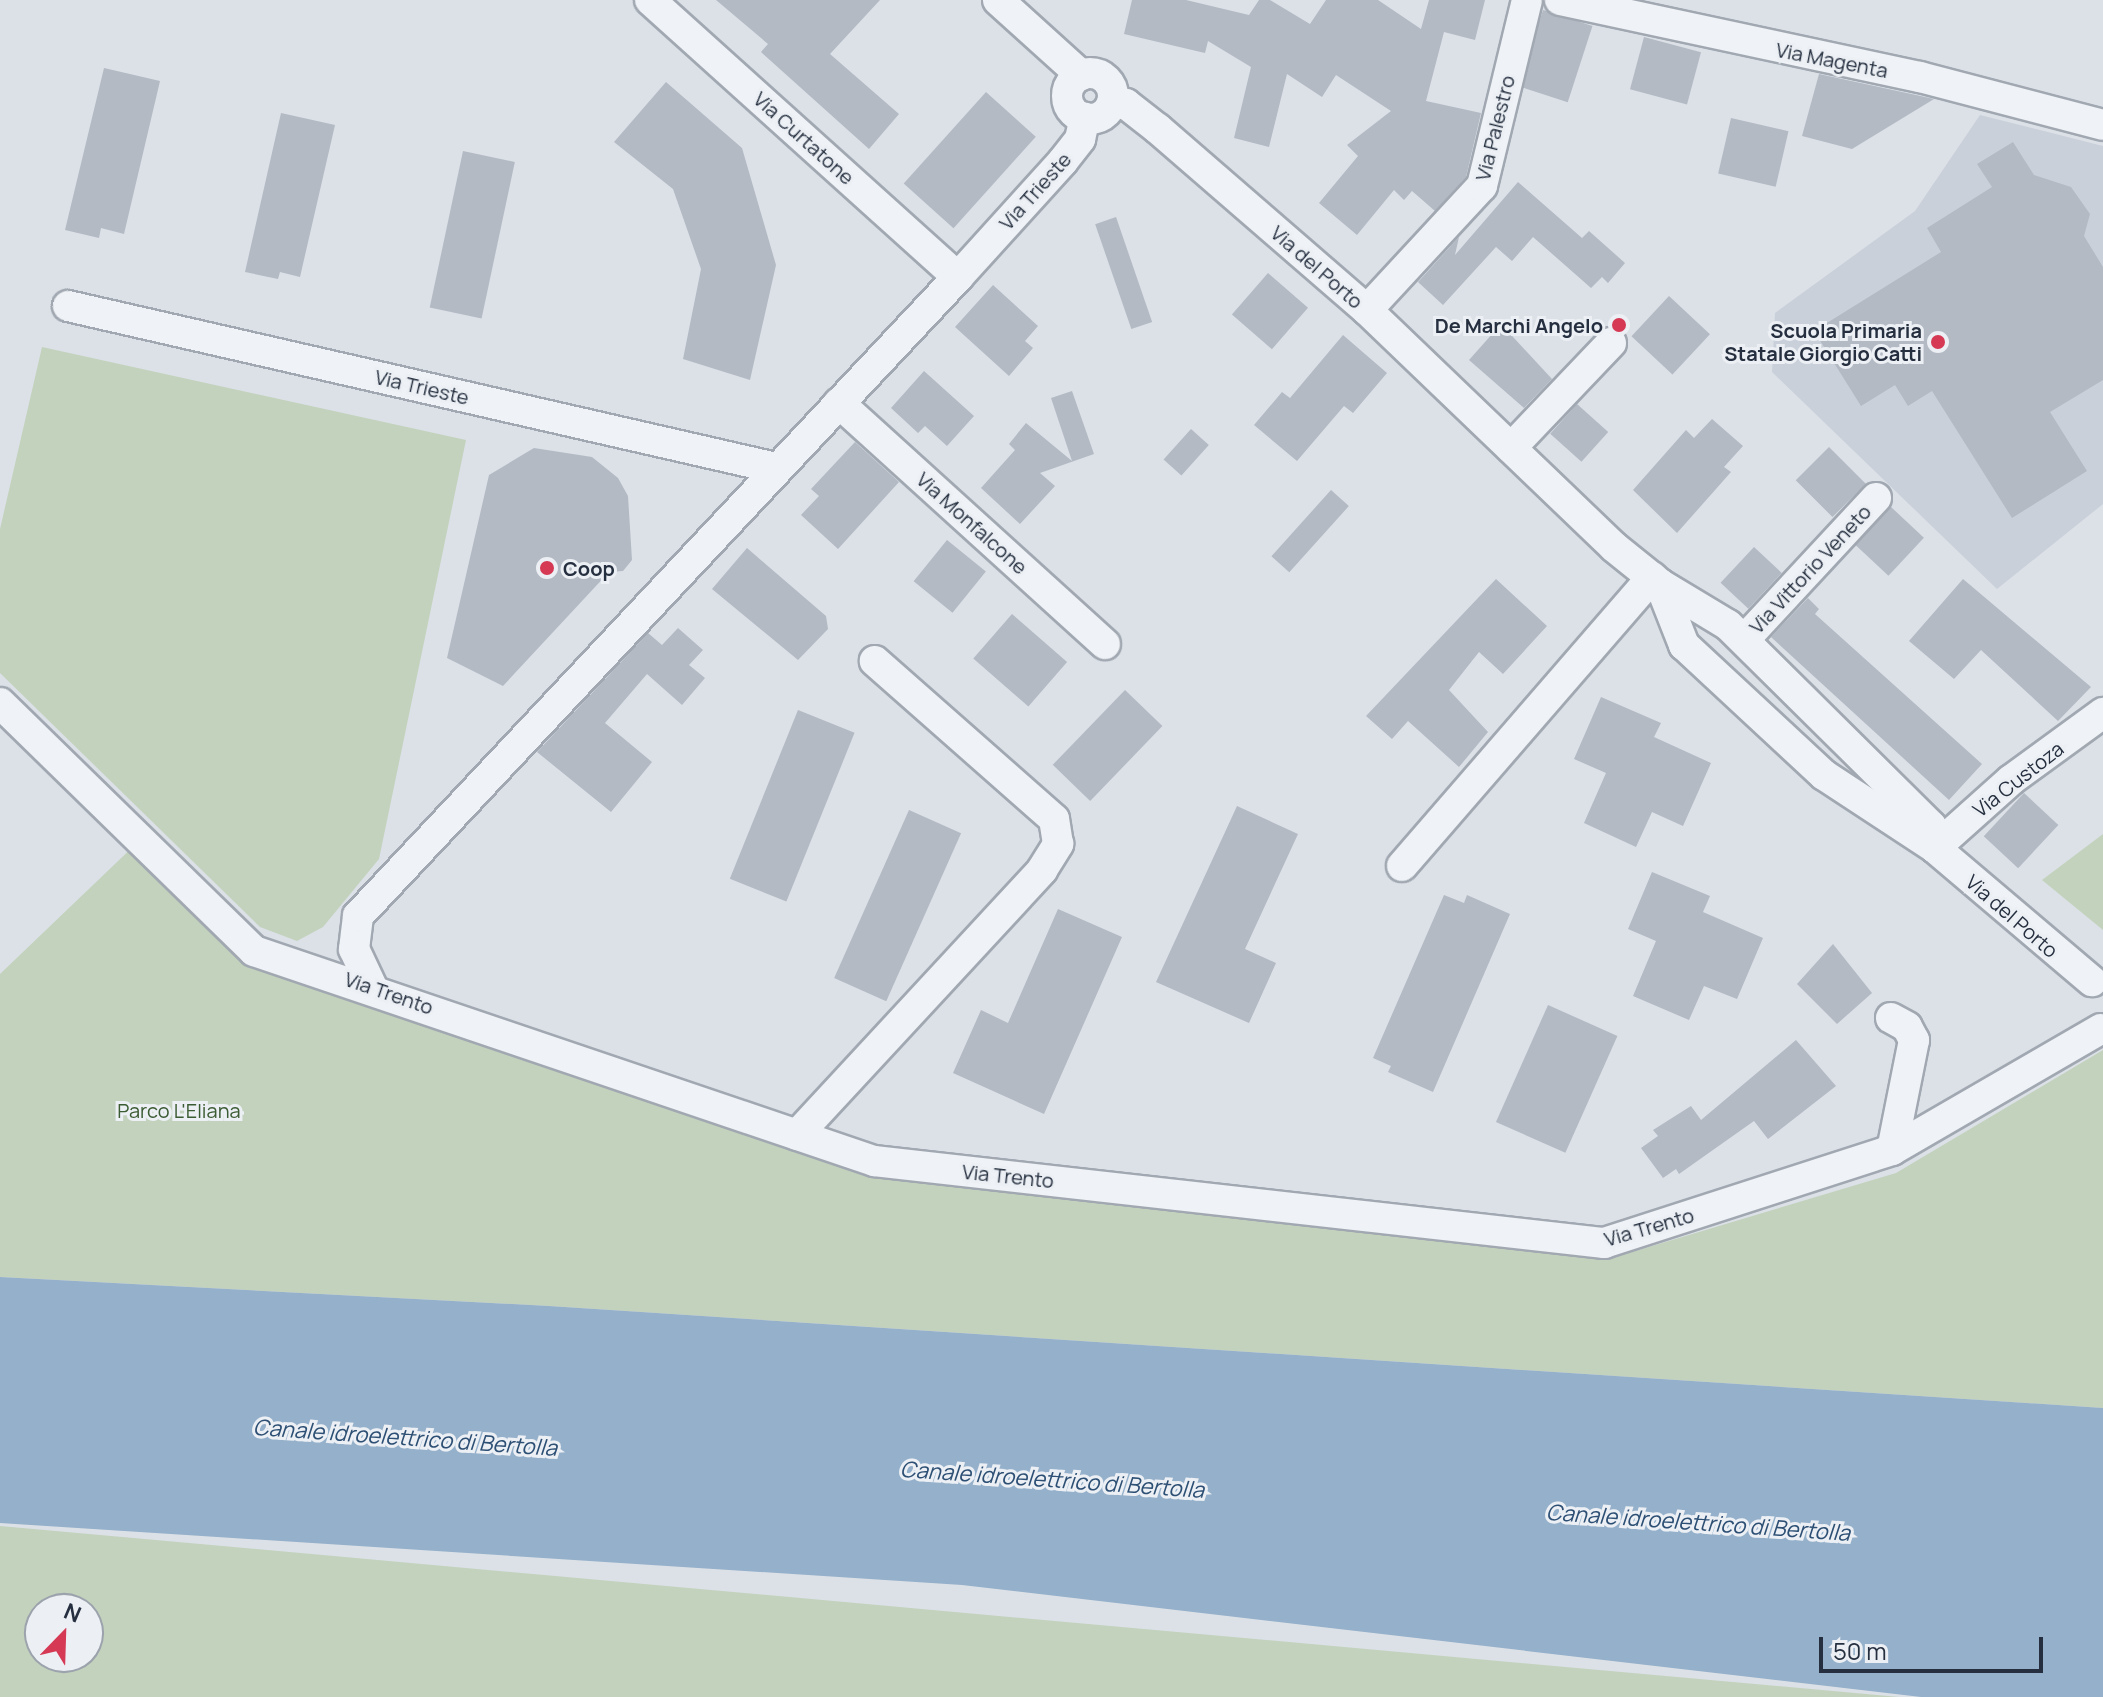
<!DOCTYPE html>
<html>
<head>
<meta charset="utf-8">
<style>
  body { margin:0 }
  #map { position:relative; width:2103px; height:1697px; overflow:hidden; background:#dce1e7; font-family:Manrope,sans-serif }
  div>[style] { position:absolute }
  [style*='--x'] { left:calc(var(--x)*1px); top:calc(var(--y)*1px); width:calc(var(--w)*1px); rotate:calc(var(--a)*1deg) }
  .built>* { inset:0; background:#cad0da }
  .green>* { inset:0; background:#c3d2bd }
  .water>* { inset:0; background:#95b0ca }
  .building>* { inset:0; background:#b3bac4; transform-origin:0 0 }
  .roads { filter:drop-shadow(2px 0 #a1a8b1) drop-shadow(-2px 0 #a1a8b1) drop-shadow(0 2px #a1a8b1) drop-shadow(0 -2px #a1a8b1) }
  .minor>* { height:30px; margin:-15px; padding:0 15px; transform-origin:15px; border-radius:15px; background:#eff2f6 }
  .minor>.ring { margin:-15px; padding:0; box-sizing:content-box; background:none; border:30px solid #eff2f6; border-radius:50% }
  .dots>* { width:22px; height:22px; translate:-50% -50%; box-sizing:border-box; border:4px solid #ecf0f5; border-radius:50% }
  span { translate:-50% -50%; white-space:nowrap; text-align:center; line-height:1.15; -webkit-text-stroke:6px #ecf0f5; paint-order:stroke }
  .street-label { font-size:20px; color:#252f3f }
  .poi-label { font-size:20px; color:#252f3f; font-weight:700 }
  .right { translate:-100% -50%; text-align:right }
  .left { translate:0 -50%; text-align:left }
  .park-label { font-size:20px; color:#3b5b32 }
  .water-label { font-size:22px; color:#2d4f74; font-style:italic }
  .north { position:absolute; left:24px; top:1593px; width:80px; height:80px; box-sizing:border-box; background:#ecf0f5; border:2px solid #9ca3ac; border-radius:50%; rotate:23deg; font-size:22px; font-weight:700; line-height:32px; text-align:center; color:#252f3f }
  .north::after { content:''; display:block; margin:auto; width:28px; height:36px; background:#d53954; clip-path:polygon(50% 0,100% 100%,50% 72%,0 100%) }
  .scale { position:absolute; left:1819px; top:1637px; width:224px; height:36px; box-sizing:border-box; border:4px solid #252f3f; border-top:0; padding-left:10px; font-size:24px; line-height:28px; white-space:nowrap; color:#252f3f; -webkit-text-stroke:6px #ecf0f5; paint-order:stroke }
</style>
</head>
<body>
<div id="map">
  <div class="built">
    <div style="clip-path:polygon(1980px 115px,2103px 146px,2103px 504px,1997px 589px,1772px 372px,1775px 313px,1915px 211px)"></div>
  </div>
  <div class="green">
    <div style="clip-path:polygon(42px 347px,466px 440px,379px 859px,323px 927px,297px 941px,260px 927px,0 673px,0 529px)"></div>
    <div style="clip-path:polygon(2103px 834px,2103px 930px,2042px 880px)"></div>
    <div style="clip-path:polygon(140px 840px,254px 951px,874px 1161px,1612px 1258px,1896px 1173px,2103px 1050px,2103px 1408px,549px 1306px,0 1277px,0 974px)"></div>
    <div style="clip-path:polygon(evenodd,0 1526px,1899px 1697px,0 1697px,0 1526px,40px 1609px,88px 1609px,88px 1657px,40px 1657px,40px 1609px)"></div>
  </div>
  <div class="water">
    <div style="clip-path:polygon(0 1277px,549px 1306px,2103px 1408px,2103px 1697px,1921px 1697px,962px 1585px,0 1523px)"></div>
  </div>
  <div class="building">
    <div style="clip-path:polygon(716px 0,880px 0,830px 54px,899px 114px,869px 149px,761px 52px,768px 44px)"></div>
    <div style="clip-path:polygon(1132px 0,1186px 0,1249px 15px,1259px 0,1270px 0,1310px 24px,1326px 0,1378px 0,1421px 29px,1429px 0,1485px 0,1475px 40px,1444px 32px,1426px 101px,1481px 113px,1466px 177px,1435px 211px,1412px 191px,1404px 200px,1394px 190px,1357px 235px,1319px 203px,1358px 156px,1347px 145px,1391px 111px,1336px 75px,1322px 97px,1287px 74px,1269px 147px,1234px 138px,1251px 67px,1208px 41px,1205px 53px,1124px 34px)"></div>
    <div style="left:1543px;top:10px;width:52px;height:80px;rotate:18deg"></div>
    <div style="left:1644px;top:37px;width:59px;height:54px;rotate:15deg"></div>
    <div style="clip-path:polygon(104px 68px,160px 81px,124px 234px,101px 228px,99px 238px,65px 230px)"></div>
    <div style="clip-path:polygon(1819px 74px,1916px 95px,1934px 99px,1852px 149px,1802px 136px)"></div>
    <div style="clip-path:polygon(666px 82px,742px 148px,776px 265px,750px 380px,683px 359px,701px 269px,673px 189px,614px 142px)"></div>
    <div style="left:986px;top:92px;width:67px;height:123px;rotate:42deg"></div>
    <div style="clip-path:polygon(281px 113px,335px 125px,300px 277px,280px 272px,278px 279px,245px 272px)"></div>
    <div style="left:1731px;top:118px;width:59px;height:57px;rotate:13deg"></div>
    <div style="clip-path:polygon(2013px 142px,2034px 175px,2071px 187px,2090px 214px,2084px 236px,2103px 267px,2103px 380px,2050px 412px,2087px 471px,2012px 518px,1932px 391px,1908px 406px,1895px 385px,1861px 406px,1814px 331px,1941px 252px,1927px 228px,1992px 187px,1977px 164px)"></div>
    <div style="left:463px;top:151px;width:53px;height:160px;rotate:12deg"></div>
    <div style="clip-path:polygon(1518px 182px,1582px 238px,1589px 231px,1625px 263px,1608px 283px,1602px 277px,1591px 288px,1533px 237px,1512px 261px,1496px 247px,1443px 305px,1418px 282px,1459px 237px,1455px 255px)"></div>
    <div style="left:1116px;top:217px;width:111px;height:22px;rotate:71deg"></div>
    <div style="left:1268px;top:273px;width:53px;height:55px;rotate:41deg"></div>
    <div style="clip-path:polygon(993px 285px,1038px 326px,1025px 341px,1033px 348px,1009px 376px,955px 327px)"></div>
    <div style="left:1669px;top:296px;width:56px;height:55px;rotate:43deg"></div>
    <div style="clip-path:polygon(1501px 324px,1552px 379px,1524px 408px,1469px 360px)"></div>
    <div style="clip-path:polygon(1343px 335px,1387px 373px,1353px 413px,1344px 406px,1297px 461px,1254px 425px,1282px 392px,1290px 398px)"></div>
    <div style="clip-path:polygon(924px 371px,974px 416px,947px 446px,925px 426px,918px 433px,891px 408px)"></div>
    <div style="clip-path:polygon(1072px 391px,1094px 454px,1040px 473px,1055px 486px,1020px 524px,981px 488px,1015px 450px,1009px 444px,1026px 423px,1072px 461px,1051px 398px)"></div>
    <div style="left:1577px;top:404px;width:42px;height:40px;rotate:42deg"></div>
    <div style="clip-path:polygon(1712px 419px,1743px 446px,1724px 467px,1731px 472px,1677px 533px,1633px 490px,1686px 430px,1694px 438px)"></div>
    <div style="left:1191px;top:429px;width:24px;height:41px;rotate:42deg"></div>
    <div style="clip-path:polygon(855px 442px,899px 482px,838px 549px,801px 515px,819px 496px,811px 489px)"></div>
    <div style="left:1829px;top:447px;width:52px;height:47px;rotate:45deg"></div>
    <div style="clip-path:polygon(534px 448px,592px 457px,618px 478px,628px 496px,632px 560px,623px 571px,609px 572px,503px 686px,447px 658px,489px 475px)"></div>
    <div style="left:1331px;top:490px;width:24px;height:89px;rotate:42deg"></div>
    <div style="left:1891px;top:507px;width:45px;height:52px;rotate:43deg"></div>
    <div style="left:947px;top:540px;width:50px;height:53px;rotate:39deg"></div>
    <div style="left:1754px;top:547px;width:38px;height:49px;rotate:43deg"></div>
    <div style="clip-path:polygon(747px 548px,826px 616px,828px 629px,798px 660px,712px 589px)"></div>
    <div style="clip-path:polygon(1496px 579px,1547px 626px,1503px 674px,1479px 652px,1449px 690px,1488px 732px,1459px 767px,1408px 721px,1392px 739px,1366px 716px)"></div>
    <div style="clip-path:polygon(1963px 579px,2091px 687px,2058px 721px,1981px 650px,1954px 679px,1909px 641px)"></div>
    <div style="clip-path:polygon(1808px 598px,1819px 609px,1815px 614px,1982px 764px,1949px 800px,1771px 637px)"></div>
    <div style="left:1012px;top:614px;width:73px;height:59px;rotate:41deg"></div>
    <div style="clip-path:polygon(678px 628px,703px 650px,689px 665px,705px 678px,682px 705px,647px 674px,605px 723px,652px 762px,611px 812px,537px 752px,648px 633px,662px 645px)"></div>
    <div style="left:1125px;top:690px;width:52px;height:104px;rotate:44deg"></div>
    <div style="clip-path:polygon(1601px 697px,1661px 723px,1654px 737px,1711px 763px,1683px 826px,1652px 812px,1636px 847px,1584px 823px,1606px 773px,1574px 759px)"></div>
    <div style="left:798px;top:710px;width:61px;height:182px;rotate:22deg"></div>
    <div style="left:2024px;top:793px;width:47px;height:59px;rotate:43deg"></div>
    <div style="clip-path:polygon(1237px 806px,1298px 834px,1245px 949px,1276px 963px,1249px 1023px,1156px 982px)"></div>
    <div style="left:909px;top:810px;width:57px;height:184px;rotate:24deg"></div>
    <div style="clip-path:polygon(1652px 872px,1710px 896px,1703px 912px,1763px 938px,1737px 999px,1704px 986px,1689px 1020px,1633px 996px,1656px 941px,1628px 929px)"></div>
    <div style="clip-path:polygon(1444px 895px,1464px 903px,1467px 895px,1510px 914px,1433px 1092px,1388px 1072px,1391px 1066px,1373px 1058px)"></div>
    <div style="clip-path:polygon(1058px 909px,1122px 937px,1044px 1114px,953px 1073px,981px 1010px,1008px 1023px)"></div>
    <div style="clip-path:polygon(1833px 944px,1872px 993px,1837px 1024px,1797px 984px)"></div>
    <div style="left:1548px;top:1005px;width:76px;height:128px;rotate:24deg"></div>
    <div style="clip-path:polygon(1796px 1040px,1836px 1086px,1768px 1139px,1754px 1121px,1679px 1174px,1676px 1169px,1663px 1178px,1641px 1148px,1658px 1136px,1653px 1130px,1691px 1106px,1701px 1120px)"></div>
  </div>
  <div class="roads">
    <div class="minor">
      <div style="--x:650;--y:0;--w:414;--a:42"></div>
      <div style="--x:998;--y:0;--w:112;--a:42.1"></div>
      <div style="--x:1560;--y:0;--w:368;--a:12.1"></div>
      <div style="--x:1920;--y:77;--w:189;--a:14.7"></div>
      <div class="ring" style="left:1067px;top:73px;width:16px;height:16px"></div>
      <div style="--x:1112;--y:103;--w:14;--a:4"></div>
      <div style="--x:1126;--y:104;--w:41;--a:38"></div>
      <div style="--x:1158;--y:129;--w:276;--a:40.9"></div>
      <div style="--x:1367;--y:310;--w:342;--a:43.8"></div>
      <div style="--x:1614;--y:547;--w:59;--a:38.8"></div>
      <div style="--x:1660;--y:584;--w:79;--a:31.1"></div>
      <div style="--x:1728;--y:625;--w:286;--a:44.7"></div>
      <div style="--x:1931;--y:826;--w:22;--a:80"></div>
      <div style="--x:68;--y:306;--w:726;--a:12.89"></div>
      <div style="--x:1367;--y:310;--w:169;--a:-47.2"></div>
      <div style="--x:1482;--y:186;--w:191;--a:-76.4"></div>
      <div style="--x:839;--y:403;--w:359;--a:42.2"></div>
      <div style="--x:1511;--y:448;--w:145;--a:-46.4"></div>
      <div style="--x:1660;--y:584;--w:66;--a:68.5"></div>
      <div style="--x:1684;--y:645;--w:191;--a:42.9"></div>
      <div style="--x:1824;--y:775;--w:133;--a:33.3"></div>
      <div style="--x:1935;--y:848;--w:206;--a:40.3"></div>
      <div style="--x:1744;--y:640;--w:194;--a:-47.1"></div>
      <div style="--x:0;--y:703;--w:355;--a:44.3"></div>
      <div style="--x:254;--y:951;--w:655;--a:18.71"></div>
      <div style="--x:874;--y:1161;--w:735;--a:6.41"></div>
      <div style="--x:1604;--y:1243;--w:303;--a:-17.9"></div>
      <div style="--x:1892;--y:1150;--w:241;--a:-30.1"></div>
      <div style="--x:1935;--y:848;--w:102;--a:-41.8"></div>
      <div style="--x:2011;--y:780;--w:114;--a:-36.1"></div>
      <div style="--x:1402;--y:866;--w:382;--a:-49.1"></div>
      <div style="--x:372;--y:987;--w:42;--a:-115.3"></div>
      <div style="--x:354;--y:949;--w:33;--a:-83"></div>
      <div style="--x:358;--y:916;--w:877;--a:-46.8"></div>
      <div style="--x:958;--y:277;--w:156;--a:-47.8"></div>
      <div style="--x:1063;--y:161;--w:28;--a:-52"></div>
      <div style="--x:1080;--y:139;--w:22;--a:-77"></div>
      <div style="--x:1891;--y:1018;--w:18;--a:29"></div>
      <div style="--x:1907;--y:1027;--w:15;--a:62"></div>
      <div style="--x:1914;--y:1040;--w:112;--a:101.3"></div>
      <div style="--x:797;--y:1135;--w:361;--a:-47.2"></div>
      <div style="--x:1042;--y:870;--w:31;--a:-58"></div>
      <div style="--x:1058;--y:844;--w:25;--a:-99"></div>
      <div style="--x:1054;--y:819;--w:239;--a:-138.6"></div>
    </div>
  </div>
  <div class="dots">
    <div style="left:1619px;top:325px;background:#d53954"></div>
    <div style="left:1938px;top:342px;background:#d53954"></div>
    <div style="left:547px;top:568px;background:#d53954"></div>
  </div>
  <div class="street-label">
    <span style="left:1832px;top:60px;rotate:11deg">Via Magenta</span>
    <span style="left:1495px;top:128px;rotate:-76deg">Via Palestro</span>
    <span style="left:804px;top:138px;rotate:42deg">Via Curtatone</span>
    <span style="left:1035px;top:191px;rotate:-48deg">Via Trieste</span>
    <span style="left:1317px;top:267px;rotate:41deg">Via del Porto</span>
    <span style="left:422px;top:387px;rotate:13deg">Via Trieste</span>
    <span style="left:972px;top:523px;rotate:42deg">Via Monfalcone</span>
    <span style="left:1810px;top:569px;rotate:-47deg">Via Vittorio Veneto</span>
    <span style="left:2018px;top:779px;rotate:-38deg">Via Custoza</span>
    <span style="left:2012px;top:916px;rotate:41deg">Via del Porto</span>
    <span style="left:389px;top:993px;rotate:19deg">Via Trento</span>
    <span style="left:1008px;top:1176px;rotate:6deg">Via Trento</span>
    <span style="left:1649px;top:1227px;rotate:-16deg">Via Trento</span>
  </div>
  <div class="poi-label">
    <span class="right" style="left:1603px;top:325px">De Marchi Angelo</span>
    <span class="right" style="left:1922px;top:342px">Scuola Primaria<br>Statale Giorgio Catti</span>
    <span class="left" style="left:563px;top:568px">Coop</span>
  </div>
  <div class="park-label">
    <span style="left:179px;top:1110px">Parco L'Eliana</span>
  </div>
  <div class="water-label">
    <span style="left:405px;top:1438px;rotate:4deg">Canale idroelettrico di Bertolla</span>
    <span style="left:1052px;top:1480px;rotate:4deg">Canale idroelettrico di Bertolla</span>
    <span style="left:1698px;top:1523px;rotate:4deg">Canale idroelettrico di Bertolla</span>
  </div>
  <div class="north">N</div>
  <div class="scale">50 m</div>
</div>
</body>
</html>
